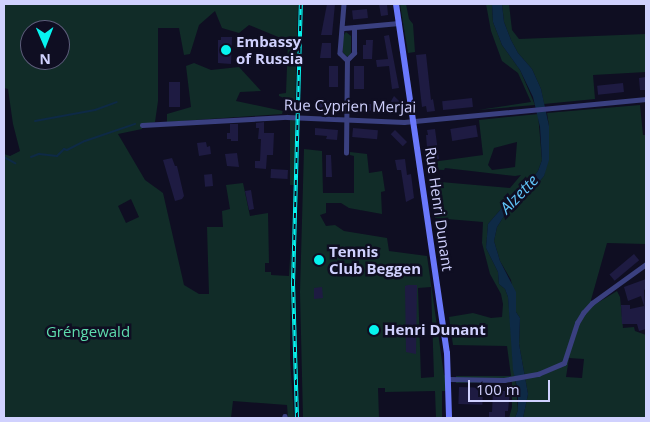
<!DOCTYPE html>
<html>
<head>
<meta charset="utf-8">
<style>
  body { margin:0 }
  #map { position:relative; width:650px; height:422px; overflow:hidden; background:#0f0e22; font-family:"Open Sans",sans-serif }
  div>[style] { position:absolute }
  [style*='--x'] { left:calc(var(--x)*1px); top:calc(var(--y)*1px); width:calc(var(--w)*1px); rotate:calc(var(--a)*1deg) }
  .green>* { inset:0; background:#112c28; transform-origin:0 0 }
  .water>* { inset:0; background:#0e2a46 }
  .stream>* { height:2px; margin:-1px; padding:0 1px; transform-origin:1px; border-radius:1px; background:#0e2a46 }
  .building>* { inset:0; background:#1e1b42; transform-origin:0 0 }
  .street>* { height:4.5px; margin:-2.25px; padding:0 2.25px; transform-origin:2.25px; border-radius:2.25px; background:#3a4080 }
  .secondary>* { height:6px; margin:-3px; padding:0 3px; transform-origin:3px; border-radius:3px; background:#6a78fb }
  .rail>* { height:4px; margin-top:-2px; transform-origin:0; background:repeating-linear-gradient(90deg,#0f0e22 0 5.5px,#06f4ef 0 11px); box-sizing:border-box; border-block:1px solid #06f4ef }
  .dots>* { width:14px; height:14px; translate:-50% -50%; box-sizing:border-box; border:2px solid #0f0e22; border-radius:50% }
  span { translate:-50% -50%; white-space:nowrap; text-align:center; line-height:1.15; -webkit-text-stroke:5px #0f0e22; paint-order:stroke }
  .poi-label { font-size:15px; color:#d0d1fe; font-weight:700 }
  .left { translate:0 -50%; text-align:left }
  .street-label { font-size:15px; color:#d0d1fe }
  .park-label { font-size:15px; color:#5edcad }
  .water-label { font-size:16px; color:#61c6fb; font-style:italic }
  .frame { position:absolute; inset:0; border:5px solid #d0d1fe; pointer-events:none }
  .north { position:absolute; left:20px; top:20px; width:50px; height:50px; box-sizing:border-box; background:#0f0e22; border:1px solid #5c5c7a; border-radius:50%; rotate:179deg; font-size:14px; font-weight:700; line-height:20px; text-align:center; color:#d0d1fe }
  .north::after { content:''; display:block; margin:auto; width:18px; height:22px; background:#06f4ef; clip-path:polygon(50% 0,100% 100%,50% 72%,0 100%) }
  .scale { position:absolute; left:468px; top:380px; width:82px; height:22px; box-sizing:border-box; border:2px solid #d0d1fe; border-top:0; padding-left:6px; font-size:15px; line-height:18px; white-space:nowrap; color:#d0d1fe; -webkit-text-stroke:4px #0f0e22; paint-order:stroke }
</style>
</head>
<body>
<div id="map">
  <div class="green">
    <div style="clip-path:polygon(evenodd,4px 4px,298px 4px,295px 110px,289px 107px,289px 100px,279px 96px,279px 94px,286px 93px,288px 41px,249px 25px,239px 33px,222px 28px,215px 11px,199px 25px,190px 54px,184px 55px,179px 28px,158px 28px,158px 101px,155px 122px,142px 125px,142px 129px,118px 134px,145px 180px,163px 193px,184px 285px,199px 294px,209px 294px,207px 227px,223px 227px,222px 211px,230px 209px,226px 185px,243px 183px,250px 216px,268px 213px,269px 263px,265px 263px,265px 272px,271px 272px,271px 275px,289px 276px,291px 241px,290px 357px,294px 418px,288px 418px,287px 405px,233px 401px,231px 418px,4px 418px,4px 154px,10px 156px,20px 151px,13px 124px,8px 89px,4px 88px,4px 4px,30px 30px,60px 30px,60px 60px,30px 60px,30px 30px,4px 4px,131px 199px,139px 217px,126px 223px,118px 206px,131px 199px)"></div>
    <div style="clip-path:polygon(400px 4px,406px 4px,409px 19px,413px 24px,415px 52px,408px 53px)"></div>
    <div style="clip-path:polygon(486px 4px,492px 4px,493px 22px,502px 45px,520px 70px,535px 105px,478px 110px,531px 102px,518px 73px,502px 61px,491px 31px)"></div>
    <div style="clip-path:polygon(502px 4px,509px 4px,512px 30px,519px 39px,646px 34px,646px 72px,593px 75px,595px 99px,544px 104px,541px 89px,532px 69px,518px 53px,511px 40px,504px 22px)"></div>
    <div style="clip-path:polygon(346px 32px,351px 36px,351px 53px,348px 57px,343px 53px,343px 36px)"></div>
    <div style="clip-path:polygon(194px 63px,211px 70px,239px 67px,261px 91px,240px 92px,236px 101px,283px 111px,282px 114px,167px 122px,167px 114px,191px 107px,186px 66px)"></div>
    <div style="clip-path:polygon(evenodd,640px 105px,643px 135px,646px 135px,646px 244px,607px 243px,591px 300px,594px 305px,617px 291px,620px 297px,623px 328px,634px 327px,635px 331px,646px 335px,646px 418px,523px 418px,528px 394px,519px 344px,520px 318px,516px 312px,511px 280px,500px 261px,494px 241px,497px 227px,508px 210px,533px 189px,544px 176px,549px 126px,547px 113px,640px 105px,569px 358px,584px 359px,582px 378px,566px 377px,569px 358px)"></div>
    <div style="clip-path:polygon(evenodd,538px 114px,542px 160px,538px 171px,529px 183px,502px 203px,501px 209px,488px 224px,486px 248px,498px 272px,499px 284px,505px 289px,508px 297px,518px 410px,515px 418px,509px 418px,512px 407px,512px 382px,456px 383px,456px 376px,511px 376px,507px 346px,453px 345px,449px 317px,473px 313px,491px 318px,502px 317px,503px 304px,501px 294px,490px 274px,482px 243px,483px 222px,435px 218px,429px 181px,510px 188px,521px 175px,515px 176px,445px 168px,444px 170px,428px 169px,425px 163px,483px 155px,479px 120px,538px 114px,517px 142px,515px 167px,492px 170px,488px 165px,494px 148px,517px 142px)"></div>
    <div style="left:290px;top:120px;width:5px;height:65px"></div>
    <div style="clip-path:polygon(evenodd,304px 149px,322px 151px,323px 193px,354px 193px,354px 156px,350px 155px,350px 152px,367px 154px,369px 173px,382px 171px,385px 191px,381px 192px,382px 214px,349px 208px,341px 203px,326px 203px,326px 213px,320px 215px,326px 226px,335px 225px,344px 231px,387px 238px,389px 251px,427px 256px,444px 375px,449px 377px,449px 391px,442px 391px,442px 418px,436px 418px,435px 391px,385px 392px,385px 388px,378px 388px,379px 418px,303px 418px,300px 292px,304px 149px,431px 287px,434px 377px,421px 378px,418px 288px,431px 287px)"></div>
  </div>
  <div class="water">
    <div style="clip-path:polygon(492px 4px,502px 4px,504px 22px,511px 40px,518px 53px,532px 69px,541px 89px,549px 126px,549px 160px,544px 176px,533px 189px,508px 210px,497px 227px,494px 241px,500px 261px,516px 292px,516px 312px,520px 318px,519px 344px,528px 394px,523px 418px,515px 418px,518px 410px,518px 391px,513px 370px,508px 297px,505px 289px,499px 284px,498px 272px,486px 248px,488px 224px,501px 209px,502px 203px,529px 183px,538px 171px,542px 160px,540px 127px,533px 97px,520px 70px,502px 45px,493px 22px)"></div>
  </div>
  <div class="stream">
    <div style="--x:35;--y:121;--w:61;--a:-10.4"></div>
    <div style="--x:95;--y:110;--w:23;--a:-20"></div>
    <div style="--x:4;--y:157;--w:13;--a:29"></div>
    <div style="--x:31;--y:157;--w:9;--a:-21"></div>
    <div style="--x:39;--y:154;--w:18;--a:6"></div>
    <div style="--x:57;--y:156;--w:10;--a:-45"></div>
    <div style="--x:64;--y:149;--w:3;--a:18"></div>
    <div style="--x:67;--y:150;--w:20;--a:-27"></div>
    <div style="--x:85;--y:141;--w:53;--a:-18.8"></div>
  </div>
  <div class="building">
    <div style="clip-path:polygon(327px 4px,335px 4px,332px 35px,321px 35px)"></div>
    <div style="clip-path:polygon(379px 4px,387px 4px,388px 15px,381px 16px)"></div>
    <div style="left:367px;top:9px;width:9px;height:15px;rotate:84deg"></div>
    <div style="clip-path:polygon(389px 35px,399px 88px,392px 89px,389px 66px,377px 67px,376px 60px,388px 59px,384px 36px)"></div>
    <div style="clip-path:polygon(221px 37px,232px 37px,231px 64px,218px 63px,218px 40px,221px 40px)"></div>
    <div style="clip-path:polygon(366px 40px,373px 40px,372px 59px,363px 59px,363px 45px,366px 45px)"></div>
    <div style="clip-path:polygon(322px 43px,331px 43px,331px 58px,320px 58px)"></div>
    <div style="clip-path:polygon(426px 54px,431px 100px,433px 99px,435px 111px,427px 112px,426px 106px,422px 107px,416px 55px)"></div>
    <div style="left:329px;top:66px;width:9px;height:21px"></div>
    <div style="left:354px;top:66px;width:10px;height:23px"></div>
    <div style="clip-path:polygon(646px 77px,646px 90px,640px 90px,639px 78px)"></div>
    <div style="left:169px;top:82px;width:11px;height:25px"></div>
    <div style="left:623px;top:83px;width:9px;height:26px;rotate:84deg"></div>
    <div style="clip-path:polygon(394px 96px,403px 105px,394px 114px,387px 108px)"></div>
    <div style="left:472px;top:98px;width:9px;height:30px;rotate:84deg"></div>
    <div style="clip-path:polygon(314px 100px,336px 101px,336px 109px,317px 108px,314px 107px)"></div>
    <div style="clip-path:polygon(354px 104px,379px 104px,379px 111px,357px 110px,354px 109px)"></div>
    <div style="clip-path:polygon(264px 122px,264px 133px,274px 133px,273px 155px,267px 155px,266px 169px,255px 168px,255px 161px,260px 161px,261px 139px,258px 139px,259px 128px,256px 128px,256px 123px)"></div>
    <div style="clip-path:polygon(230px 124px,238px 124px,238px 141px,231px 141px,231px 139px,227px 139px,227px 133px,230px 133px)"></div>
    <div style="left:476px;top:125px;width:12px;height:26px;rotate:81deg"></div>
    <div style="clip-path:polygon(315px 128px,338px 130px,337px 140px,326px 139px,327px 136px,315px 135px)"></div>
    <div style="left:353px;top:128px;width:25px;height:9px;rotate:5deg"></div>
    <div style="clip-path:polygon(435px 129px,439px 159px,428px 160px,426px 135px,428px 135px,427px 130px)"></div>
    <div style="left:395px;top:130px;width:17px;height:6px;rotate:45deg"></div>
    <div style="clip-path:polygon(206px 142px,207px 147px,210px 146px,211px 154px,199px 156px,197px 143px)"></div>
    <div style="clip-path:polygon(237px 153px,239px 167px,227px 166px,225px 154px)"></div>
    <div style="clip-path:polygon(326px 155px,331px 155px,332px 177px,326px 177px)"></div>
    <div style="clip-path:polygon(172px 158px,175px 166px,177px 166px,184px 196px,182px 199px,175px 201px,163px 160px)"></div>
    <div style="clip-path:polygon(405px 159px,407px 175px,411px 174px,414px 198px,406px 202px,401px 170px,397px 170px,395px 160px)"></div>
    <div style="left:271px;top:169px;width:17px;height:9px;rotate:3deg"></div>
    <div style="left:212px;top:174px;width:12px;height:8px;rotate:85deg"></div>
    <div style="clip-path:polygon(251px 190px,254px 209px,249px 210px,245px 191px)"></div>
    <div style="left:634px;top:254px;width:8px;height:32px;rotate:50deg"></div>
    <div style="clip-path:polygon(646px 279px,646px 289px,644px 290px,646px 329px,639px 331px,637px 324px,622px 324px,621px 305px,630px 305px,630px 309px,644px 306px,641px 296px,628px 301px,624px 287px)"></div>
    <div style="clip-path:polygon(408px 285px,417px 285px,416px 354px,406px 352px,405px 286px)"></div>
    <div style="clip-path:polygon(322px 287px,323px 298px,314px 299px,314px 288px)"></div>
    <div style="left:459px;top:387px;width:24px;height:17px;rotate:2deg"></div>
    <div style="clip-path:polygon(493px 391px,510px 391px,508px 411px,505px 411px,505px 418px,489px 417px,489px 412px,492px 412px)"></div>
  </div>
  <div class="street">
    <div style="--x:344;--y:4;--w:49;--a:94.7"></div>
    <div style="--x:340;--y:53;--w:10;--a:45"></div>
    <div style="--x:344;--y:28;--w:55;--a:-5.2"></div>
    <div style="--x:347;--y:60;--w:10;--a:-45"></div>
    <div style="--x:354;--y:53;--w:25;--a:-90"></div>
    <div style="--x:142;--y:125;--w:145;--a:-3.2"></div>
    <div style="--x:287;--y:117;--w:117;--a:2.4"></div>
    <div style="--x:404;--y:122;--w:243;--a:-5.4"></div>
    <div style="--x:346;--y:153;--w:93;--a:-89.4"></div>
    <div style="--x:449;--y:379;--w:55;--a:1"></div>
    <div style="--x:504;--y:380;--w:35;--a:-10"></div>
    <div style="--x:538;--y:374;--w:28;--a:-23"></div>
    <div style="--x:564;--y:363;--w:42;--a:-72"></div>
    <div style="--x:577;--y:323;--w:12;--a:-59"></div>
    <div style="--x:583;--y:313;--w:13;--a:-48"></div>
    <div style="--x:592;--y:303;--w:67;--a:-35.8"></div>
    <div style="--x:285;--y:416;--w:2;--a:90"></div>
  </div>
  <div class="secondary">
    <div style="--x:396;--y:4;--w:353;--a:81.7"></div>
    <div style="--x:447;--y:353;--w:65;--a:88.2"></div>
  </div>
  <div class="rail">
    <div style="--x:297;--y:418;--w:134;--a:-91.7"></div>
    <div style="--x:293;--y:284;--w:280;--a:-88.4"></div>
  </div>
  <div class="dots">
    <div style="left:226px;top:50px;background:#06f4ef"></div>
    <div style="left:319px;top:260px;background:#06f4ef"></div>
    <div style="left:374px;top:330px;background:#06f4ef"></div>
  </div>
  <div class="poi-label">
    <span class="left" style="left:236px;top:50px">Embassy<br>of Russia</span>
    <span class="left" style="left:329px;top:260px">Tennis<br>Club Beggen</span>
    <span class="left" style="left:384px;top:330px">Henri Dunant</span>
  </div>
  <div class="street-label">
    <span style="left:350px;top:106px;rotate:1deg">Rue Cyprien Merjai</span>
    <span style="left:439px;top:209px;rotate:82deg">Rue Henri Dunant</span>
  </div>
  <div class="park-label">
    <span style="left:88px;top:332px">Gréngewald</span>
  </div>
  <div class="water-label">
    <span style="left:519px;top:194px;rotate:-46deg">Alzette</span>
  </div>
  <div class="frame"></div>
  <div class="north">N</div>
  <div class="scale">100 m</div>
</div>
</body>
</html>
